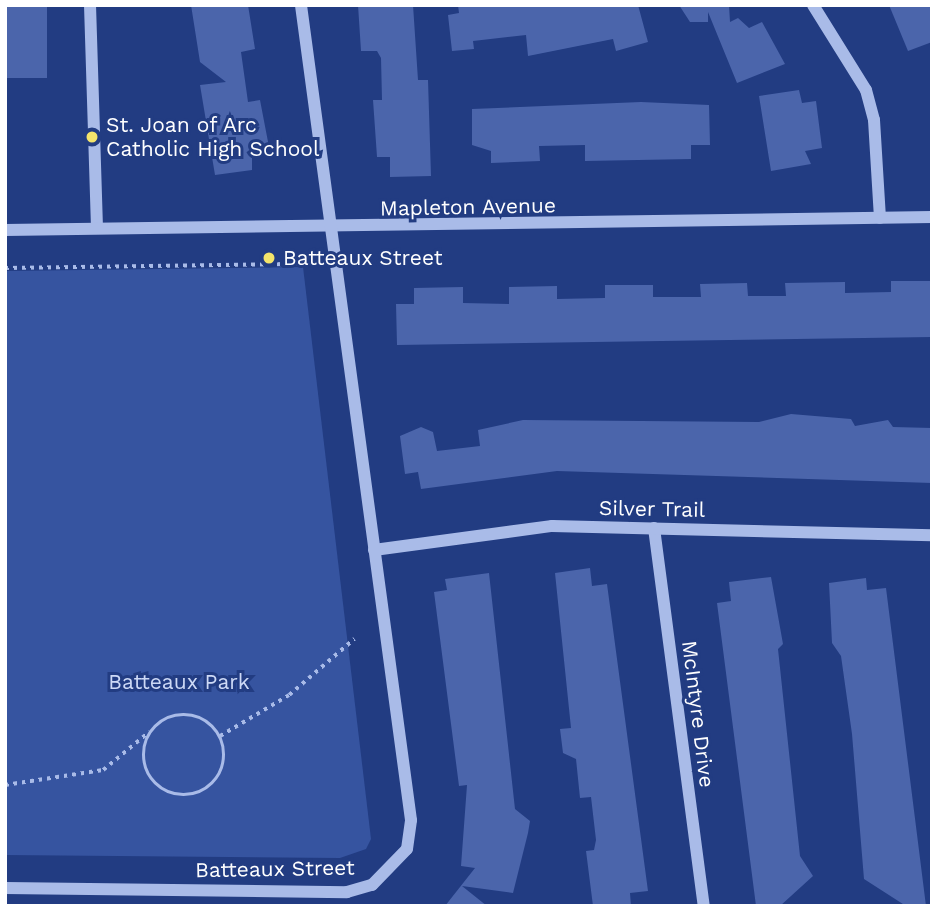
<!DOCTYPE html>
<html>
<head>
<meta charset="utf-8">
<style>
  body { margin:0 }
  #map { position:relative; width:937px; height:911px; overflow:hidden; background:#223c82; font-family:"Work Sans",sans-serif }
  div>[style] { position:absolute }
  [style*='--x'] { left:calc(var(--x)*1px); top:calc(var(--y)*1px); width:calc(var(--w)*1px); rotate:calc(var(--a)*1deg) }
  .green>* { inset:0; background:#3654a0 }
  .building>* { inset:0; background:#4b65ab; transform-origin:0 0 }
  .path>* { height:3.5px; margin-top:-1.75px; transform-origin:0; background:repeating-linear-gradient(90deg,#a9bbe8 0 3.5px,transparent 0 8.5px) }
  .path>.ring { margin:-1.75px; padding:0; box-sizing:content-box; background:none; border:3.5px solid #a9bbe8; border-radius:50% }
  .minor>* { height:12px; margin:-6px; padding:0 6px; transform-origin:6px; border-radius:6px; background:#a9bbe8 }
  .dots>* { width:19px; height:19px; translate:-50% -50%; box-sizing:border-box; border:4px solid #223c82; border-radius:50% }
  span { translate:-50% -50%; white-space:nowrap; text-align:center; line-height:1.15; -webkit-text-stroke:6px #223c82; paint-order:stroke }
  .poi-label { font-size:21px; color:#fff }
  .left { translate:0 -50%; text-align:left }
  .street-label { font-size:21px; color:#fff }
  .park-label { font-size:21px; color:#cdd9f6 }
  .frame { position:absolute; inset:0; border:7px solid #fff; pointer-events:none }
</style>
</head>
<body>
<div id="map">
  <div class="green">
    <div style="clip-path:polygon(303px 267px,371px 839px,366px 849px,340px 858px,5px 855px,5px 271px)"></div>
  </div>
  <div class="building">
    <div style="left:5px;top:5px;width:42px;height:73px"></div>
    <div style="clip-path:polygon(191px 5px,248px 5px,255px 49px,241px 52px,248px 102px,260px 100px,269px 147px,252px 150px,252px 170px,215px 175px,200px 85px,226px 82px,200px 62px)"></div>
    <div style="clip-path:polygon(358px 5px,413px 5px,418px 80px,428px 80px,431px 176px,390px 177px,390px 157px,377px 157px,373px 100px,382px 100px,381px 58px,377px 51px,361px 51px)"></div>
    <div style="clip-path:polygon(458px 5px,638px 5px,648px 42px,616px 51px,613px 39px,528px 56px,526px 35px,473px 41px,474px 49px,452px 51px,448px 15px,459px 13px)"></div>
    <div style="clip-path:polygon(679px 5px,729px 5px,730px 22px,738px 18px,749px 28px,762px 22px,785px 64px,737px 83px,708px 12px,708px 22px,690px 22px)"></div>
    <div style="clip-path:polygon(889px 5px,932px 5px,932px 42px,908px 51px)"></div>
    <div style="clip-path:polygon(799px 90px,802px 103px,816px 101px,822px 148px,805px 151px,811px 164px,771px 171px,759px 96px)"></div>
    <div style="clip-path:polygon(641px 102px,709px 105px,710px 145px,691px 145px,691px 159px,585px 161px,585px 145px,539px 146px,540px 161px,491px 163px,491px 151px,472px 145px,472px 109px)"></div>
    <div style="clip-path:polygon(891px 281px,932px 281px,932px 337px,397px 345px,396px 304px,414px 304px,414px 288px,463px 287px,463px 303px,509px 304px,509px 287px,557px 286px,557px 299px,605px 298px,605px 285px,653px 285px,653px 297px,701px 297px,700px 284px,747px 283px,748px 296px,786px 296px,785px 283px,845px 282px,845px 293px,891px 292px)"></div>
    <div style="clip-path:polygon(791px 414px,851px 419px,855px 426px,888px 420px,893px 427px,932px 428px,932px 483px,557px 471px,421px 489px,418px 472px,405px 474px,400px 436px,421px 427px,433px 432px,437px 451px,480px 446px,478px 430px,523px 420px,759px 422px)"></div>
    <div style="clip-path:polygon(590px 568px,592px 586px,607px 584px,648px 891px,630px 893px,631px 906px,593px 906px,586px 851px,594px 850px,596px 840px,591px 797px,580px 798px,576px 759px,563px 753px,560px 729px,571px 728px,555px 573px)"></div>
    <div style="clip-path:polygon(489px 573px,515px 809px,530px 821px,528px 833px,513px 893px,462px 886px,487px 906px,445px 906px,475px 868px,461px 866px,467px 785px,459px 786px,434px 592px,447px 590px,445px 579px)"></div>
    <div style="clip-path:polygon(771px 577px,783px 644px,778px 649px,800px 856px,813px 876px,780px 906px,756px 906px,717px 603px,731px 601px,729px 582px)"></div>
    <div style="clip-path:polygon(866px 578px,867px 590px,886px 588px,926px 906px,906px 906px,864px 879px,852px 734px,841px 656px,832px 643px,829px 583px)"></div>
  </div>
  <div class="path">
    <div style="--x:5;--y:268;--w:303;--a:-0.8"></div>
    <div class="ring" style="left:144px;top:715px;width:76.5px;height:76.5px"></div>
    <div style="--x:220;--y:736;--w:80;--a:-30.7"></div>
    <div style="--x:289;--y:695;--w:86;--a:-40.7"></div>
    <div style="--x:5;--y:785;--w:99;--a:-8.7"></div>
    <div style="--x:103;--y:770;--w:60;--a:-39.6"></div>
  </div>
  <div class="minor">
    <div style="--x:90;--y:5;--w:223;--a:88.2"></div>
    <div style="--x:813;--y:5;--w:100;--a:58.1"></div>
    <div style="--x:866;--y:90;--w:31;--a:75"></div>
    <div style="--x:874;--y:120;--w:98;--a:86.5"></div>
    <div style="--x:5;--y:230;--w:927;--a:-0.8"></div>
    <div style="--x:654;--y:528;--w:381;--a:82.5"></div>
    <div style="--x:374;--y:550;--w:180;--a:-7.7"></div>
    <div style="--x:552;--y:526;--w:380;--a:1.4"></div>
    <div style="--x:5;--y:888;--w:342;--a:0.7"></div>
    <div style="--x:347;--y:892;--w:26;--a:-16"></div>
    <div style="--x:372;--y:885;--w:50;--a:-45.8"></div>
    <div style="--x:407;--y:849;--w:29;--a:-82"></div>
    <div style="--x:411;--y:820;--w:822;--a:-97.69"></div>
  </div>
  <div class="dots">
    <div style="left:92px;top:137px;background:#f4e46b"></div>
    <div style="left:269px;top:258px;background:#f4e46b"></div>
  </div>
  <div class="poi-label">
    <span class="left" style="left:106px;top:137px">St. Joan of Arc<br>Catholic High School</span>
    <span class="left" style="left:283px;top:258px">Batteaux Street</span>
  </div>
  <div class="street-label">
    <span style="left:468px;top:207px;rotate:-1deg">Mapleton Avenue</span>
    <span style="left:652px;top:509px;rotate:1deg">Silver Trail</span>
    <span style="left:698px;top:714px;rotate:83deg">McIntyre Drive</span>
    <span style="left:275px;top:869px;rotate:-1deg">Batteaux Street</span>
  </div>
  <div class="park-label">
    <span style="left:179px;top:682px">Batteaux Park</span>
  </div>
  <div class="frame"></div>
</div>
</body>
</html>
